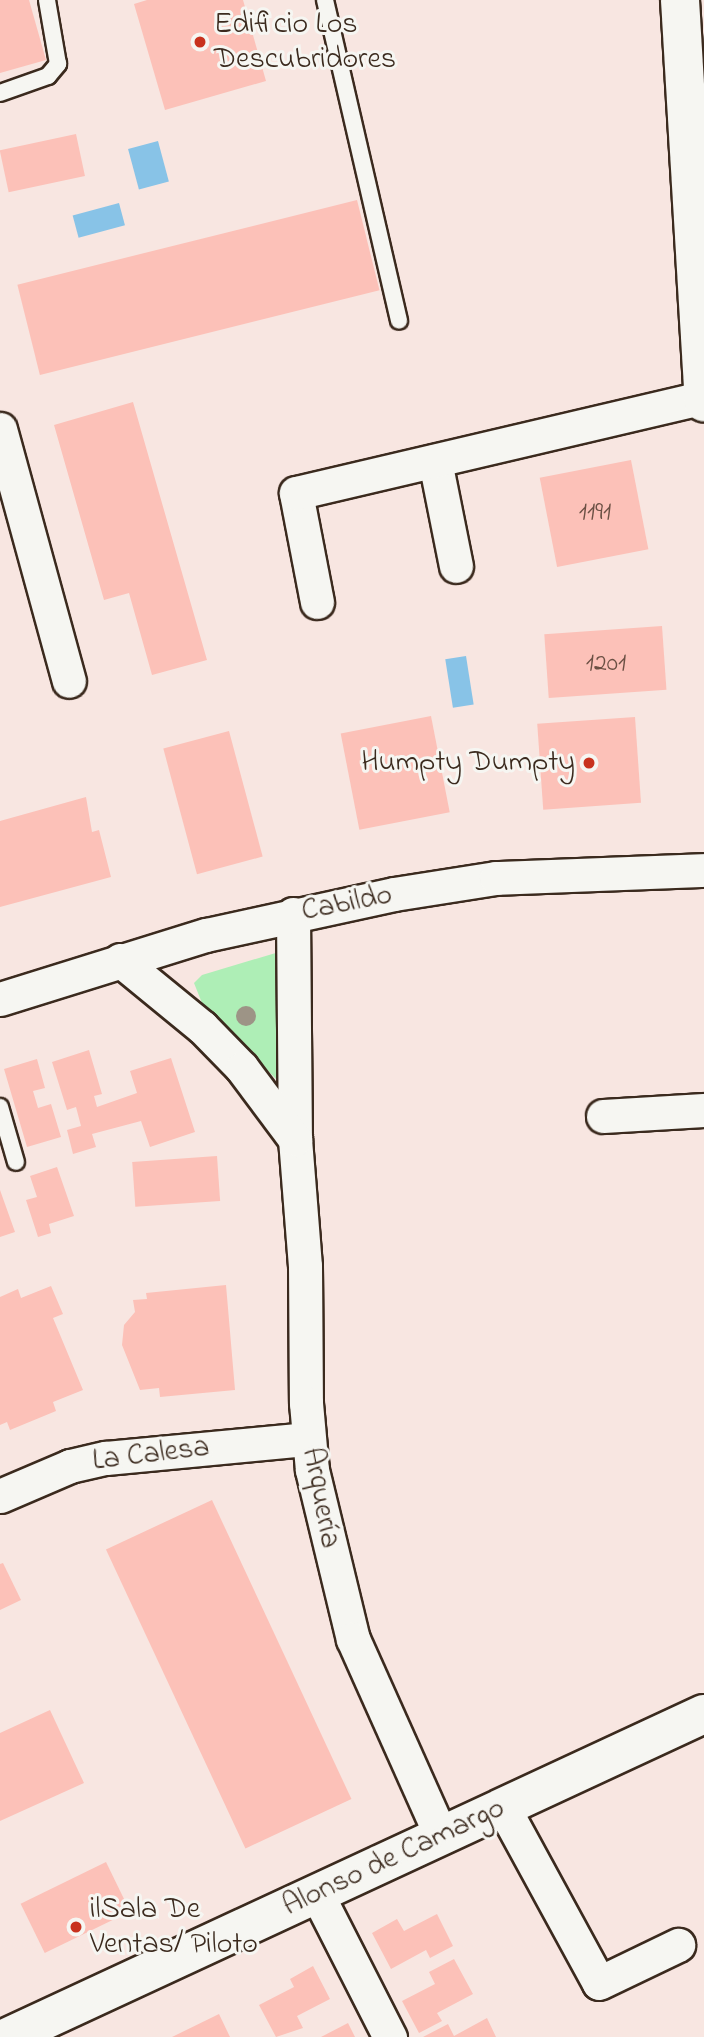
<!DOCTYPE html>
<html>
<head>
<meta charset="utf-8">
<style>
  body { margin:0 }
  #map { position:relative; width:704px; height:2037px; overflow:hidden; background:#f8e6e1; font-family:"Indie Flower",sans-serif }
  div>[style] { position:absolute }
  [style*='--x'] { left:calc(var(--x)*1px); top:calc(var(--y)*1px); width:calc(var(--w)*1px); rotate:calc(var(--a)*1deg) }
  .green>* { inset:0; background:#aeeeb6 }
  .water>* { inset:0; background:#88c3e7; transform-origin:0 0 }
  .building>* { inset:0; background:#fcc1b8; transform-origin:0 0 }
  .roads { filter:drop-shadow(2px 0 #3b2a1e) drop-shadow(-2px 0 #3b2a1e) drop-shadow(0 2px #3b2a1e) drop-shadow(0 -2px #3b2a1e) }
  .service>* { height:16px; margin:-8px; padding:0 8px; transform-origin:8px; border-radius:8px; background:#f6f6f2 }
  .minor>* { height:33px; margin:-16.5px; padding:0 16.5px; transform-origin:16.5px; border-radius:16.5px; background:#f6f6f2 }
  .tertiary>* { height:38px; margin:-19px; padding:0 19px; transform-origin:19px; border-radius:19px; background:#f6f6f2 }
  .secondary>* { height:38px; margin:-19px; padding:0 19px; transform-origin:19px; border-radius:19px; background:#f6f6f2 }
  .trees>* { width:20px; height:20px; margin:-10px; border-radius:50%; background:#9d9486 }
  .dots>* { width:19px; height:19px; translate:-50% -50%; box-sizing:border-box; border:4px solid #f6f6f2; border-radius:50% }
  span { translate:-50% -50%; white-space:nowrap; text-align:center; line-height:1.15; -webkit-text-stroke:6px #f6f6f2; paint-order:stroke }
  .number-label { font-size:26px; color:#6b5044 }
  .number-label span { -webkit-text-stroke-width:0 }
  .poi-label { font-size:30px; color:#3b2a1e }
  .left { translate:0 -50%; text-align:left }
  .right { translate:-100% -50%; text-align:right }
  .street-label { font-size:30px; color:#3b2a1e }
</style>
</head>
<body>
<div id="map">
  <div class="green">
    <div style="clip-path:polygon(279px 952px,277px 1080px,202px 1003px,194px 983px,202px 975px)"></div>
  </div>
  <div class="water">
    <div style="left:158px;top:141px;width:42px;height:31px;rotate:75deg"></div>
    <div style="left:119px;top:203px;width:23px;height:48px;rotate:75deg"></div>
    <div style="left:466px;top:656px;width:49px;height:21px;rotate:81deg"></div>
  </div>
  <div class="building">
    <div style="clip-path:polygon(0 0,29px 0,46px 60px,0 73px)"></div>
    <div style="clip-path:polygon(147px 0,243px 0,266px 81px,165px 110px,134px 4px)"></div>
    <div style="left:76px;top:134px;width:43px;height:78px;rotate:78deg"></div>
    <div style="left:357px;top:200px;width:93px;height:350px;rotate:76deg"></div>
    <div style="clip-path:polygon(133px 402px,207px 660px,152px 675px,129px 593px,104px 600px,54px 425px)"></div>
    <div style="left:631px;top:460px;width:91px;height:93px;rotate:79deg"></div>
    <div style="left:662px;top:626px;width:64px;height:118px;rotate:86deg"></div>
    <div style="left:431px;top:716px;width:98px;height:92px;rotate:79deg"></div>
    <div style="left:635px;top:717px;width:86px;height:98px;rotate:86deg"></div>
    <div style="left:229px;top:731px;width:130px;height:68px;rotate:75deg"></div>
    <div style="clip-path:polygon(86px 797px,92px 832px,99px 830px,111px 877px,0 907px,0 821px)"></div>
    <div style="clip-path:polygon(89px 1050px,102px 1094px,94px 1096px,97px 1107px,137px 1093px,130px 1071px,171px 1058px,195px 1132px,150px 1147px,141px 1121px,92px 1134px,96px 1147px,73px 1154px,67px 1130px,81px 1126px,76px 1107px,67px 1110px,52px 1062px)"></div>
    <div style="clip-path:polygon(37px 1059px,45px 1088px,33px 1091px,38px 1108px,51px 1104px,61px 1137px,27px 1147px,4px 1069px)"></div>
    <div style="left:217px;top:1156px;width:45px;height:85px;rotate:86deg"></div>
    <div style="clip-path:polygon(57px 1167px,74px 1216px,49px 1224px,51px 1233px,38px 1237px,26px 1200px,37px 1197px,30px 1176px)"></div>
    <div style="clip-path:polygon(0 1190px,15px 1232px,0 1237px)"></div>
    <div style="clip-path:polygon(226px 1285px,235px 1390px,160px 1397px,159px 1388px,140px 1390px,122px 1345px,124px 1325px,135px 1312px,133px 1300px,147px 1299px,146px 1293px)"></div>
    <div style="clip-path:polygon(51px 1286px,63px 1314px,53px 1318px,83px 1390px,53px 1402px,56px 1411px,10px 1430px,7px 1422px,0 1425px,0 1297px,18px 1289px,21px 1298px)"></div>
    <div style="left:212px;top:1500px;width:330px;height:117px;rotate:65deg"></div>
    <div style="clip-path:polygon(3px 1563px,21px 1600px,0 1610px,0 1564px)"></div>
    <div style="clip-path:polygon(50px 1710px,84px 1783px,0 1821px,0 1733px)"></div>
    <div style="left:106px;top:1862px;width:55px;height:95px;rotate:64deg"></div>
    <div style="clip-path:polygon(437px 1914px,453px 1946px,430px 1958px,426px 1950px,391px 1969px,372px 1933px,397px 1919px,404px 1931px)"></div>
    <div style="clip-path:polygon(454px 1959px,473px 1994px,437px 2013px,442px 2021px,419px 2033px,402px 2001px,435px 1984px,429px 1972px)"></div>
    <div style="clip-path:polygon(313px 1966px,330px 1999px,297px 2016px,303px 2028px,276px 2037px,259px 2005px,294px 1987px,290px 1979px)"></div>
    <div style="clip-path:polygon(219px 2014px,230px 2037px,172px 2037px)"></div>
    <div style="clip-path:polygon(487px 2018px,496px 2037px,423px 2037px,448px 2024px,454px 2036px)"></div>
    <div style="clip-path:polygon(348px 2023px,355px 2037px,321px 2037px)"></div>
  </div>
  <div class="roads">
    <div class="service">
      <div style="--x:325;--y:0;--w:329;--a:77"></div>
      <div style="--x:0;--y:93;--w:51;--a:-19.5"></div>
      <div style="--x:48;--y:76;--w:16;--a:-50"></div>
      <div style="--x:58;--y:64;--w:65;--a:-99.8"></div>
      <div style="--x:0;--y:1107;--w:57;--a:73.8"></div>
    </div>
    <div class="minor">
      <div style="--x:0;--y:429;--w:261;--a:74.7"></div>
      <div style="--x:435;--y:461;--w:107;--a:78.7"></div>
      <div style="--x:317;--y:602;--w:111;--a:-100.9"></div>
      <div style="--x:296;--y:493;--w:419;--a:-13.2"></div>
      <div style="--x:293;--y:914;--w:225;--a:89.5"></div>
      <div style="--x:295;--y:1139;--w:127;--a:85.5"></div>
      <div style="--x:305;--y:1266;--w:137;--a:89.6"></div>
      <div style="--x:306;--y:1403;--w:67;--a:84.9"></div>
      <div style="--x:312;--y:1470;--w:174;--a:76.4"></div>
      <div style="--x:353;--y:1639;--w:216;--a:65.9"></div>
      <div style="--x:120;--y:960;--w:106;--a:39.3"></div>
      <div style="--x:202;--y:1027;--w:57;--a:45.7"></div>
      <div style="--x:242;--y:1068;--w:89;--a:53.3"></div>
      <div style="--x:0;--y:999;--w:216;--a:-17.3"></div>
      <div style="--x:206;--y:935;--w:192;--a:-12.3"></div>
      <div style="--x:394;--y:894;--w:103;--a:-8.9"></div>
      <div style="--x:496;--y:878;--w:208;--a:-2.2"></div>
      <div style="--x:603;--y:1116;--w:101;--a:-3.4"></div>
      <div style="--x:0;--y:1496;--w:76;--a:-23.2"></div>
      <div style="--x:70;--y:1466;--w:37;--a:-13"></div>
      <div style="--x:106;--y:1458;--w:203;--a:-5.4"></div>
      <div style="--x:503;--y:1807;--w:200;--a:61.4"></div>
      <div style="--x:599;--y:1983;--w:88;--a:-25.7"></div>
      <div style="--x:317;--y:1894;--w:161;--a:63"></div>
    </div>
    <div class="tertiary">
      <div style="--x:8;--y:2037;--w:767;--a:-24.9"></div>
    </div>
    <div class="secondary">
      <div style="--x:680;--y:0;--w:403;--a:86.6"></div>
    </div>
  </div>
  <div class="trees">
    <div style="left:246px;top:1016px"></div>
  </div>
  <div class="dots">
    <div style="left:200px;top:42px;background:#c8321e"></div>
    <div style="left:589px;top:763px;background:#c8321e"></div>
    <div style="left:76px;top:1927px;background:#c8321e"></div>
  </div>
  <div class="number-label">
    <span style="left:595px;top:514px">1191</span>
    <span style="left:606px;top:665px">1201</span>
  </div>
  <div class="poi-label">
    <span class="left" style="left:214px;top:42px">Edificio Los<br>Descubridores</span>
    <span class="right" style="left:575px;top:763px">Humpty Dumpty</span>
    <span class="left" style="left:90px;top:1927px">ilSala De<br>Ventas/ Piloto</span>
  </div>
  <div class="street-label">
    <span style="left:347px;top:904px;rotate:-11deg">Cabildo</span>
    <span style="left:151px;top:1455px;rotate:-7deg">La Calesa</span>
    <span style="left:320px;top:1498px;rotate:79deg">Arquería</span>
    <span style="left:394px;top:1858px;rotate:-25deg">Alonso de Camargo</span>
  </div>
</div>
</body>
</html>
